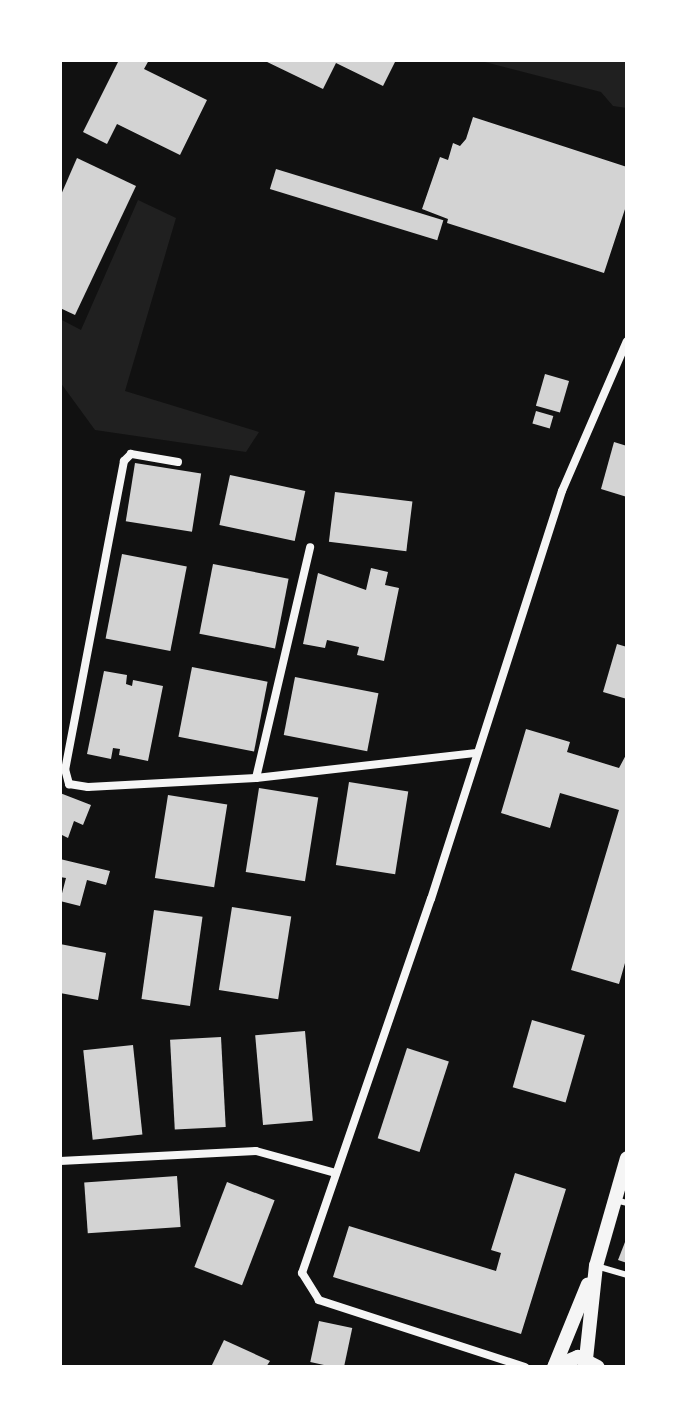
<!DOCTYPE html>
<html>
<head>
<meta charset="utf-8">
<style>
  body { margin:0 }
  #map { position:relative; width:687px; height:1427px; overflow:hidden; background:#111; font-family:"Golos Text",sans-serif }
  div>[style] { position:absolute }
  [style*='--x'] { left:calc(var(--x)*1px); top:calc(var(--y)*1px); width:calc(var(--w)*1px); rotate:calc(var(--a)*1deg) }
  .green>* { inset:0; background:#202020 }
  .building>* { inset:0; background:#d3d3d3; transform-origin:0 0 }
  .service>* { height:6px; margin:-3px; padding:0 3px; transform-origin:3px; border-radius:3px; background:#f5f5f5 }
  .minor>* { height:8px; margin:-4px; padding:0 4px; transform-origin:4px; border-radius:4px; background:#f5f5f5 }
  .tertiary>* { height:14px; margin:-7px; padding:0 7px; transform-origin:7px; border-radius:7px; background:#f5f5f5 }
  span { translate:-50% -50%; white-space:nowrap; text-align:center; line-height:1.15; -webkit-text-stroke:6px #fff; paint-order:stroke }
  .frame { position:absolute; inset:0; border:62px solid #fff; pointer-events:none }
</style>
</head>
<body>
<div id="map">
  <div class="green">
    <div style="clip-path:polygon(477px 60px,627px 60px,627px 108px,613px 106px,601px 92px)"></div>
    <div style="clip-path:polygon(138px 200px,176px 218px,125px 391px,259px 432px,246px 452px,95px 430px,60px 382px,60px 319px,81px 330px)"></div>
  </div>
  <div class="building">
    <div style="clip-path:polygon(119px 60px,149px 60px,144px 69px,207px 100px,180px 155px,117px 124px,107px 144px,83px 132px)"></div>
    <div style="clip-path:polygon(263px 60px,396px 60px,383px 86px,336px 63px,323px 89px)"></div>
    <div style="clip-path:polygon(473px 117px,627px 167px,627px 203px,604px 273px,447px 223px,448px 219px,422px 209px,440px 157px,448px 160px,453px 143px,460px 146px,466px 139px)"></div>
    <div style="clip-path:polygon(77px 158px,136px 186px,75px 315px,60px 308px,60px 197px)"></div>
    <div style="left:276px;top:169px;width:175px;height:21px;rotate:17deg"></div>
    <div style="left:545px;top:374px;width:25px;height:33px;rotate:16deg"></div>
    <div style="left:536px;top:411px;width:18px;height:13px;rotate:16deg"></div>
    <div style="clip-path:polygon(614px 442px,627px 446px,627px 497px,601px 489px)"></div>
    <div style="left:135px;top:463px;width:67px;height:59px;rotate:9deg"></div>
    <div style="left:230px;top:475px;width:77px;height:51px;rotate:12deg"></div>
    <div style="left:335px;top:492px;width:78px;height:50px;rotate:7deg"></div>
    <div style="left:122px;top:554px;width:66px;height:86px;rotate:11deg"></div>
    <div style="left:213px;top:564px;width:77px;height:71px;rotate:11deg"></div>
    <div style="clip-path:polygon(371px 568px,388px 572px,385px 585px,399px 588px,384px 661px,357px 655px,359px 647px,327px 640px,325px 648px,303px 644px,318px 573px,366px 590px)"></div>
    <div style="clip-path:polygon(617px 644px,627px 647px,627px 699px,603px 692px)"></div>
    <div style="left:192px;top:667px;width:77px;height:71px;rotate:11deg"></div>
    <div style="clip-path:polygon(104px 671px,127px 675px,126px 684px,132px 686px,133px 680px,163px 686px,148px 761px,119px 755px,120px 749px,113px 748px,111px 759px,87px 754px)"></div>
    <div style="left:295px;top:677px;width:85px;height:59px;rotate:11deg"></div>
    <div style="clip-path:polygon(526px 729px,570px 742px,567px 752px,619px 768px,627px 753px,627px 956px,619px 984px,571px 970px,619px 810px,560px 793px,550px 828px,501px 813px)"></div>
    <div style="left:349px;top:782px;width:60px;height:84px;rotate:9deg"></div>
    <div style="left:259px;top:788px;width:60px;height:85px;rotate:9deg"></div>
    <div style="clip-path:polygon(60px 793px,91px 805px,83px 825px,74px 821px,68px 838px,60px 834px)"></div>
    <div style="left:168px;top:795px;width:60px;height:84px;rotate:9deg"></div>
    <div style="clip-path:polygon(60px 859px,110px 871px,106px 885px,87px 880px,80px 906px,60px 901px,66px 878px,60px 877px)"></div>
    <div style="left:232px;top:907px;width:60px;height:84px;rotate:9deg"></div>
    <div style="left:154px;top:910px;width:49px;height:90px;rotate:8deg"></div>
    <div style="clip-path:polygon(60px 944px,106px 953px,98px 1000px,60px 993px)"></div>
    <div style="left:532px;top:1020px;width:55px;height:70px;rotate:16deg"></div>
    <div style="left:305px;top:1031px;width:90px;height:50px;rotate:85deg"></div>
    <div style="left:221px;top:1037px;width:90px;height:51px;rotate:87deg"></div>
    <div style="left:133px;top:1045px;width:90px;height:50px;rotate:84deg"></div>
    <div style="left:407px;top:1048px;width:44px;height:95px;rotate:18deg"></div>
    <div style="clip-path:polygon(515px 1173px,566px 1189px,521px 1334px,333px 1277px,349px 1226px,496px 1271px,501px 1253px,491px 1250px)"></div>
    <div style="left:177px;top:1176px;width:51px;height:93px;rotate:86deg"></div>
    <div style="left:227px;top:1182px;width:51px;height:91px;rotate:21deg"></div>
    <div style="clip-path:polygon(627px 1237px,627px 1263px,618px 1260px)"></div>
    <div style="left:319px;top:1321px;width:34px;height:42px;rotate:12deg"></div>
    <div style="clip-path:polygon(224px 1340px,270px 1361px,266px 1367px,211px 1367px)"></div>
  </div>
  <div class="service">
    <div style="--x:615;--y:1200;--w:12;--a:14"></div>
    <div style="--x:596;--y:1266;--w:32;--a:16"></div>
  </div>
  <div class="minor">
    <div style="--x:178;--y:462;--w:48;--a:-170.3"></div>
    <div style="--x:131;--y:454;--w:10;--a:135"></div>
    <div style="--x:124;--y:461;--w:314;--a:100.8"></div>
    <div style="--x:65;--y:769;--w:16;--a:75"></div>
    <div style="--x:69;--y:784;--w:19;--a:9"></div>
    <div style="--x:88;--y:787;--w:168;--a:-3.1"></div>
    <div style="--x:256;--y:778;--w:222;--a:-6.5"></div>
    <div style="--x:256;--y:778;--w:237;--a:-76.8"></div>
    <div style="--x:60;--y:1161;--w:196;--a:-2.9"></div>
    <div style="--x:256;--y:1151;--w:83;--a:15.4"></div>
    <div style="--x:525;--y:1367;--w:217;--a:-162"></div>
    <div style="--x:319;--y:1300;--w:32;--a:-122"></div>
    <div style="--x:302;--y:1273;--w:396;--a:-71"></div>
    <div style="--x:431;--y:899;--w:429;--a:-72.2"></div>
    <div style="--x:562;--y:491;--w:163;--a:-66.6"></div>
  </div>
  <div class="tertiary">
    <div style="--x:586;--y:1359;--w:94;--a:-83.9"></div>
    <div style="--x:596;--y:1266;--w:112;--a:-74"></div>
    <div style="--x:555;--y:1365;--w:87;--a:-67.8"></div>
    <div style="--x:554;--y:1367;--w:26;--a:-23"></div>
    <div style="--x:578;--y:1357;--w:22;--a:27"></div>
  </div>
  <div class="frame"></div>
</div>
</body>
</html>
